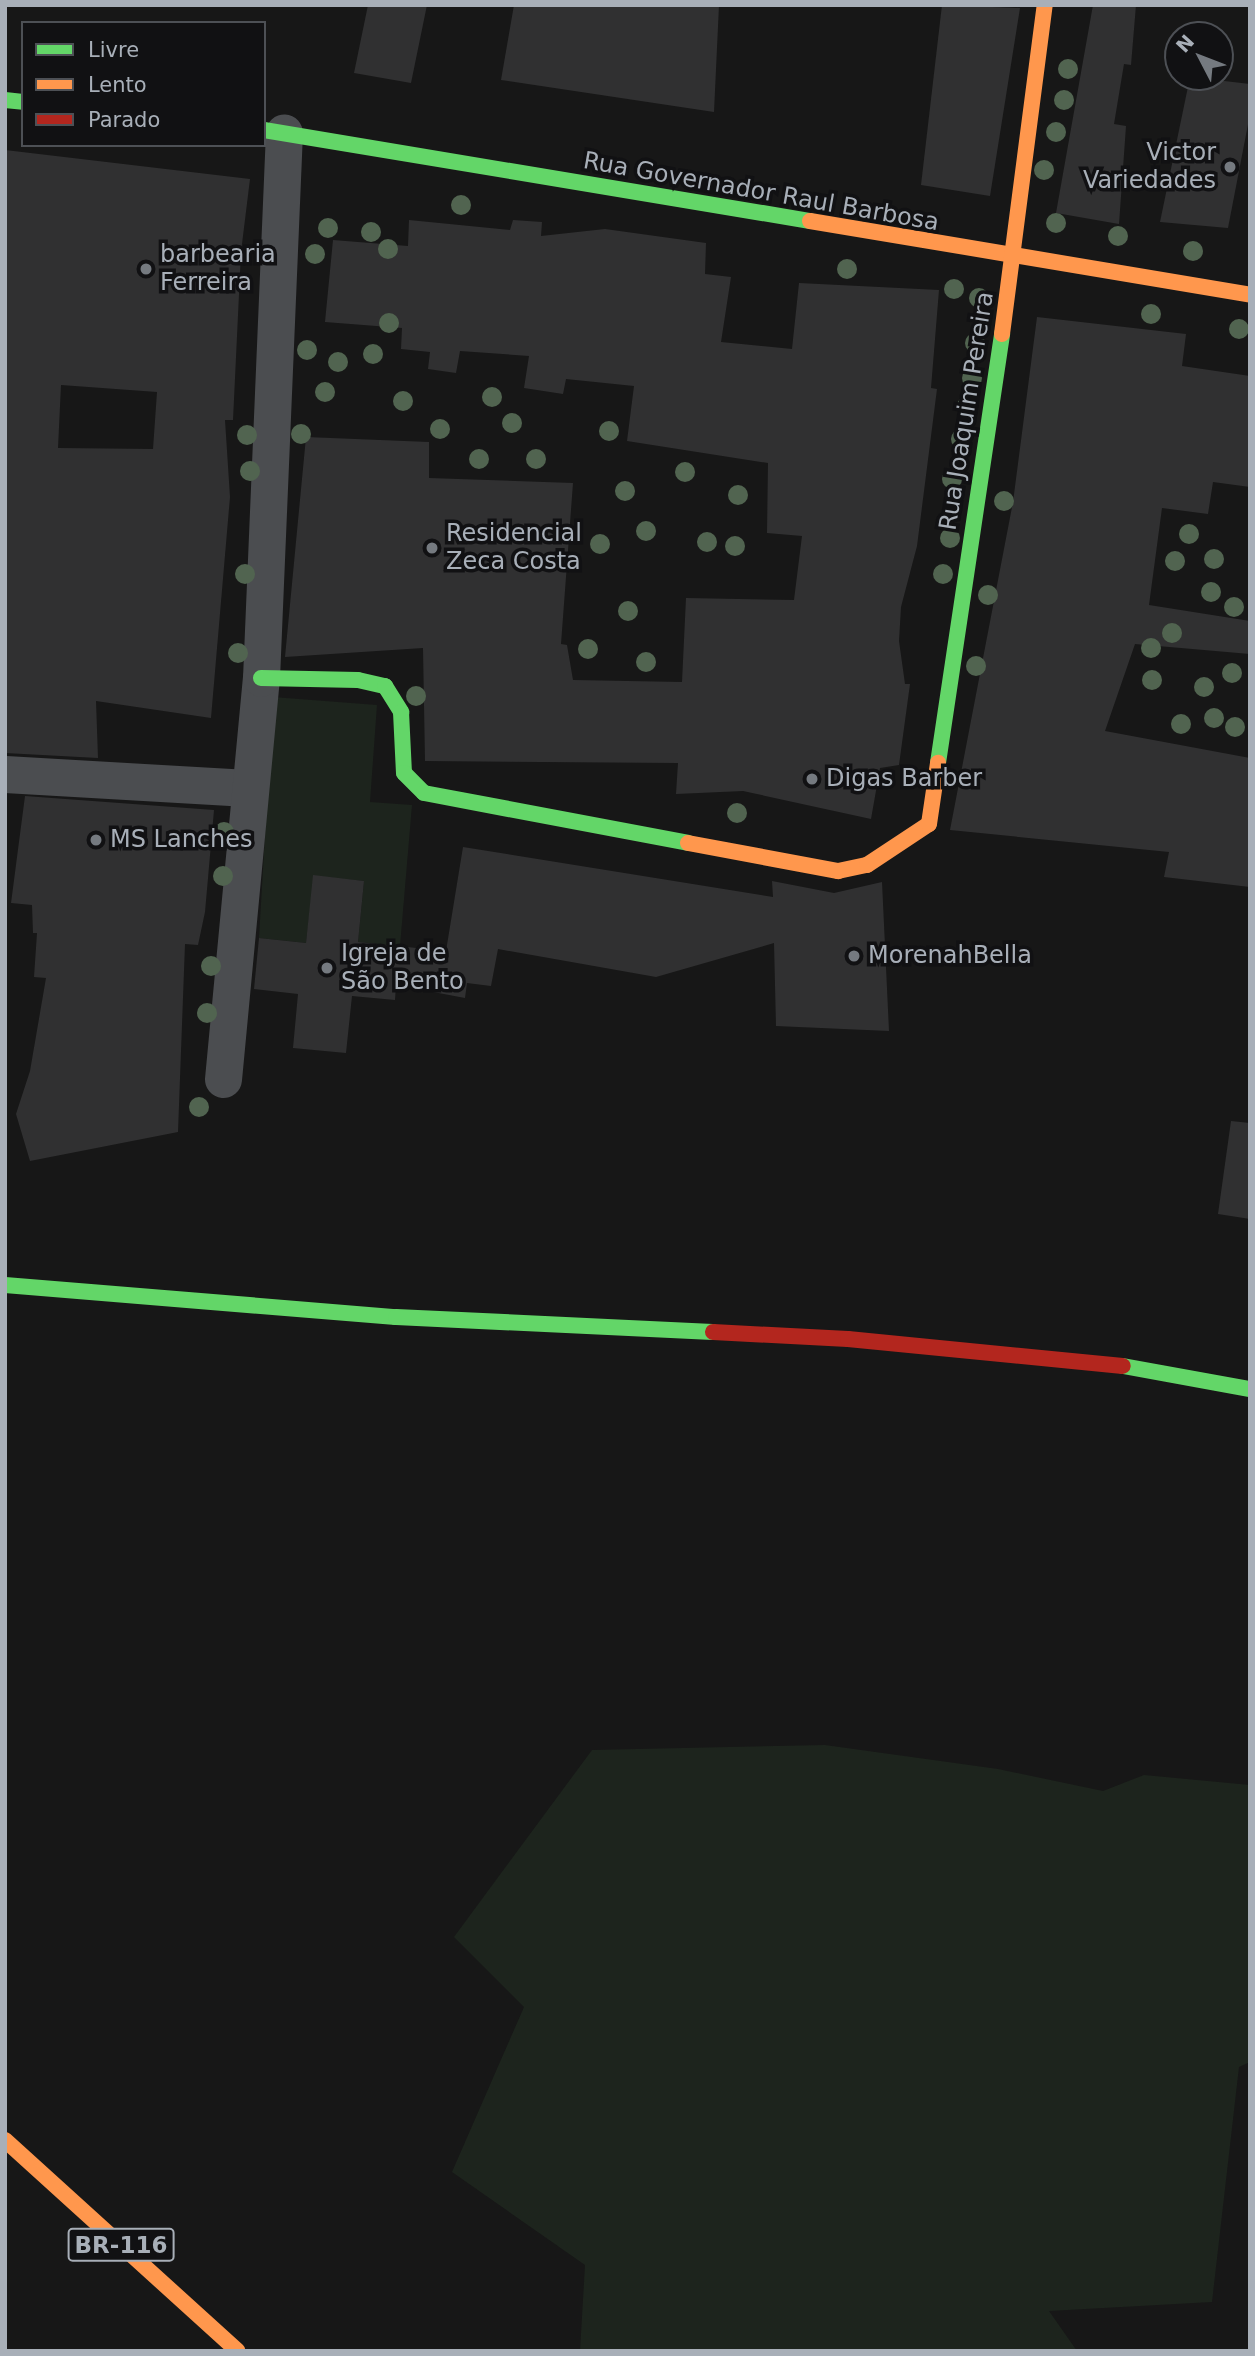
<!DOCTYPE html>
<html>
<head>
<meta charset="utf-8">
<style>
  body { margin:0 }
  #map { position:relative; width:1255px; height:2356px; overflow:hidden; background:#171717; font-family:"DejaVu Sans",sans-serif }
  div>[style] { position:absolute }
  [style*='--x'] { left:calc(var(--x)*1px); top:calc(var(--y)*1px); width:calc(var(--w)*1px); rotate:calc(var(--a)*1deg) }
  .green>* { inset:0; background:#1d241d }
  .building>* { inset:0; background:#303031 }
  .street>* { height:37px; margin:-18.5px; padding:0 18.5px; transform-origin:18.5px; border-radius:18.5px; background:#4b4d50 }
  .fast>* { height:16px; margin:-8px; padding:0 8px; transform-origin:8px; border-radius:8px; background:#63d668 }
  .slow>* { height:16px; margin:-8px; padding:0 8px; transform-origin:8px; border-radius:8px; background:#ff974d }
  .jam>* { height:16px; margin:-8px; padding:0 8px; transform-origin:8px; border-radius:8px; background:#b3261e }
  .trees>* { width:20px; height:20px; margin:-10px; border-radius:50%; background:#516450 }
  .dots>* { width:19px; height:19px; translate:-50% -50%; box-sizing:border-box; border:4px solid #111113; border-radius:50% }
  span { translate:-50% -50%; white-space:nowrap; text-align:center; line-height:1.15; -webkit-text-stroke:7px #111113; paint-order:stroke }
  .shield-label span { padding:2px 5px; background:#111113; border:2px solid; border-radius:5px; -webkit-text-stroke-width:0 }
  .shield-label { font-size:23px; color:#a8afb8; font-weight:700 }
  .poi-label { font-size:24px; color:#a8afb8 }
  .right { translate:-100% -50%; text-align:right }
  .left { translate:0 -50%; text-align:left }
  .street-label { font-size:24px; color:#a8afb8 }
  .frame { position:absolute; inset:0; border:7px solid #a8afb8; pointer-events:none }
  .legend { position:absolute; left:21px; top:21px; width:245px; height:126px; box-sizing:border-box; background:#111113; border:2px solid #4d5055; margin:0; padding:9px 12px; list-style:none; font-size:21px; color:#a8afb8 }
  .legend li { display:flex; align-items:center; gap:14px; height:35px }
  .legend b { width:35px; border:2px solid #4d5055 }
  .north { position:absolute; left:1164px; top:21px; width:70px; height:70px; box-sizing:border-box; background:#111113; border:2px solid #4d5055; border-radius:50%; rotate:312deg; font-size:19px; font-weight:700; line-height:28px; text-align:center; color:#a8afb8 }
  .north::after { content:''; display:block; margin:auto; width:24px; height:32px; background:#757a80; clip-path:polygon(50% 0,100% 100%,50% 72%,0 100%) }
</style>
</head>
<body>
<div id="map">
  <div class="green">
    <div style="clip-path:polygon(273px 697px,377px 705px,370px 802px,412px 805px,400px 946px,358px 942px,364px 881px,314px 876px,306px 943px,259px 938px)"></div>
    <div style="clip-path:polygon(825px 1745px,998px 1769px,1103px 1791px,1144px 1775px,1250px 1785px,1250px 2062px,1239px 2067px,1212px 2302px,1049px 2311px,1077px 2351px,580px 2351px,585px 2265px,452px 2172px,524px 2007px,454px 1937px,592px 1750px)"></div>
  </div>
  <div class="building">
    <div style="clip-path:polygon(368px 5px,427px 5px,411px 83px,354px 73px)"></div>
    <div style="clip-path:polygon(514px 5px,719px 5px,714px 112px,501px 80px)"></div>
    <div style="clip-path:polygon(942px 5px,1020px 8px,990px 196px,921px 185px)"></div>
    <div style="clip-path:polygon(1093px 5px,1136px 5px,1131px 65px,1124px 64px,1114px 124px,1126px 126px,1119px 224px,1056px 213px)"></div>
    <div style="clip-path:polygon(1190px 77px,1250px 84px,1250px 114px,1228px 228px,1160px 222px)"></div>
    <div style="clip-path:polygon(evenodd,5px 150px,250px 179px,241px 252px,233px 420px,225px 420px,230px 497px,211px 718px,96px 701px,98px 758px,5px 753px,5px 150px,61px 385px,157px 392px,153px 449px,58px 448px,61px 385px)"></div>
    <div style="clip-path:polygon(409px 220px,510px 230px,513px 220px,542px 222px,541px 236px,605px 229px,706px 243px,705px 274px,731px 277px,721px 342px,792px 349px,799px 283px,939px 290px,931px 388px,937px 389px,917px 546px,901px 607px,899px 641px,905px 684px,910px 684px,899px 765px,880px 768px,871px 819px,743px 791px,676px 794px,678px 763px,425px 761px,423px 648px,285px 657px,306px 437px,429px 442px,429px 478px,573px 483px,561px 644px,567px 645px,573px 680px,682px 682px,686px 598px,794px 600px,802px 536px,767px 533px,768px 463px,627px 441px,634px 386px,566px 379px,563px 394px,524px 388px,529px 356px,460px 351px,456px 373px,428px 369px,430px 352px,401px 349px,402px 328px,325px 322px,333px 240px,408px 246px)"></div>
    <div style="clip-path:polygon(1037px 317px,1186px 334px,1182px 366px,1250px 376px,1250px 487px,1213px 482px,1208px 514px,1162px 508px,1149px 605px,1250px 621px,1250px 654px,1135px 644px,1105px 731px,1250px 758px,1250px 887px,1164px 877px,1169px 852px,950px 830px,1013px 502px)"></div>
    <div style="clip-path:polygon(25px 796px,214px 810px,205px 912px,198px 945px,185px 944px,178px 1132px,30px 1161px,16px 1114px,30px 1071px,46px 978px,34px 977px,37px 933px,33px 933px,32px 905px,11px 903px)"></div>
    <div style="clip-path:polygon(463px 847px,773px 897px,772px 881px,834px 893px,882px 882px,889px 1031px,776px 1026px,774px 943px,656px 977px,498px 949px,491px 986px,467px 983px,465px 998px,396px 985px,395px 1000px,352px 996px,346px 1053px,293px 1048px,298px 994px,254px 989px,259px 938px,306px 943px,313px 875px,364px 881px,358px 942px,446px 951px)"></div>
    <div style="clip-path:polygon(1231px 1121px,1250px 1123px,1250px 1219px,1218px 1214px)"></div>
  </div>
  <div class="street">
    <div style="--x:5;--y:774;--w:243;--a:3.3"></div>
    <div style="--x:223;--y:1079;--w:403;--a:-84.6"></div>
    <div style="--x:261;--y:678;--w:546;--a:-87.59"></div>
  </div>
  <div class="fast">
    <div style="--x:5;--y:100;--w:18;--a:6"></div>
    <div style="--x:264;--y:130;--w:554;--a:9.46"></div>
    <div style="--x:261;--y:678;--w:97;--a:1.2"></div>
    <div style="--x:358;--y:680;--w:28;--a:13"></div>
    <div style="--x:385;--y:686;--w:31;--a:58"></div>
    <div style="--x:401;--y:712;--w:61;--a:87.2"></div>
    <div style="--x:404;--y:773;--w:28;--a:45"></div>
    <div style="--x:424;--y:793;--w:269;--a:10.7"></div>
    <div style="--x:938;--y:763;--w:434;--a:-81.5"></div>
    <div style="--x:5;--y:1285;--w:392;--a:4.7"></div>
    <div style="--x:396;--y:1317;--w:317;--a:2.7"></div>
    <div style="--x:1123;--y:1366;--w:129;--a:10.3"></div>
  </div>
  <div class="slow">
    <div style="--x:810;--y:221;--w:446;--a:9.5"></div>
    <div style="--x:1002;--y:334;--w:332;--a:-82.6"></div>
    <div style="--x:688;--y:843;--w:153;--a:10.6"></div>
    <div style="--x:838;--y:871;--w:30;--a:-12"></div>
    <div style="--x:867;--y:865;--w:74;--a:-33.5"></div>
    <div style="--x:929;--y:824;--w:62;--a:-81.6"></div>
    <div style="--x:5;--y:2140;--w:314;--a:42.2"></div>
  </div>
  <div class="jam">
    <div style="--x:713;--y:1332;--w:135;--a:3"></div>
    <div style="--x:848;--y:1339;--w:276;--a:5.6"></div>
  </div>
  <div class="trees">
    <div style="left:1068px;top:69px"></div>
    <div style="left:1064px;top:100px"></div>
    <div style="left:1056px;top:132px"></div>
    <div style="left:1044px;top:170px"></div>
    <div style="left:461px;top:205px"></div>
    <div style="left:1056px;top:223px"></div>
    <div style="left:328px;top:228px"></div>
    <div style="left:371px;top:232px"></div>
    <div style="left:1118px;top:236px"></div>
    <div style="left:388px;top:249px"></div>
    <div style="left:1193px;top:251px"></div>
    <div style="left:315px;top:254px"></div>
    <div style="left:847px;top:269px"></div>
    <div style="left:954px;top:289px"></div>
    <div style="left:979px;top:298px"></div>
    <div style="left:1151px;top:314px"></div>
    <div style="left:389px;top:323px"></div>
    <div style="left:1239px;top:329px"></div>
    <div style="left:975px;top:343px"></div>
    <div style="left:307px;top:350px"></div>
    <div style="left:373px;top:354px"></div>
    <div style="left:338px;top:362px"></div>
    <div style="left:972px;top:378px"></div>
    <div style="left:325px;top:392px"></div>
    <div style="left:492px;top:397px"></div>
    <div style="left:403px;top:401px"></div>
    <div style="left:967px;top:406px"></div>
    <div style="left:512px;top:423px"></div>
    <div style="left:440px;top:429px"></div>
    <div style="left:609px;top:431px"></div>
    <div style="left:301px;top:434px"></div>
    <div style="left:247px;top:435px"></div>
    <div style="left:961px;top:439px"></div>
    <div style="left:479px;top:459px"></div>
    <div style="left:536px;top:459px"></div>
    <div style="left:250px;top:471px"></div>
    <div style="left:685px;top:472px"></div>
    <div style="left:952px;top:479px"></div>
    <div style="left:625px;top:491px"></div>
    <div style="left:738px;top:495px"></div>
    <div style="left:1004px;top:501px"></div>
    <div style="left:646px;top:531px"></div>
    <div style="left:1189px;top:534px"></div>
    <div style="left:950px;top:538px"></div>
    <div style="left:707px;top:542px"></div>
    <div style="left:600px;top:544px"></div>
    <div style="left:735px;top:546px"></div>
    <div style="left:1214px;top:559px"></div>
    <div style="left:1175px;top:561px"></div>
    <div style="left:245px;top:574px"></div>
    <div style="left:943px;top:574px"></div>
    <div style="left:1211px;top:592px"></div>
    <div style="left:988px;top:595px"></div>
    <div style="left:1234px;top:607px"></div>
    <div style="left:628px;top:611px"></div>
    <div style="left:1172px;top:633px"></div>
    <div style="left:1151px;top:648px"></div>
    <div style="left:588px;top:649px"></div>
    <div style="left:238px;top:653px"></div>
    <div style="left:646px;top:662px"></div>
    <div style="left:976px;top:666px"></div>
    <div style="left:1232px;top:673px"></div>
    <div style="left:1152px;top:680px"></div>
    <div style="left:1204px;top:687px"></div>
    <div style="left:416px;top:696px"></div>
    <div style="left:1214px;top:718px"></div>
    <div style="left:1181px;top:724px"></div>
    <div style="left:1235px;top:727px"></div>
    <div style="left:737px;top:813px"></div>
    <div style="left:224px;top:832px"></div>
    <div style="left:223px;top:876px"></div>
    <div style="left:211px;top:966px"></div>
    <div style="left:207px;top:1013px"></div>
    <div style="left:199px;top:1107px"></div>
  </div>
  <div class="dots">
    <div style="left:1230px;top:167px;background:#757a80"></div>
    <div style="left:146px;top:269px;background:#757a80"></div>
    <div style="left:432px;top:548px;background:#757a80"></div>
    <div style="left:812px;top:779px;background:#757a80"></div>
    <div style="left:96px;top:840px;background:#757a80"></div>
    <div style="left:854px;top:956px;background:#757a80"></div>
    <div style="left:327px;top:968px;background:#757a80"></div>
  </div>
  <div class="shield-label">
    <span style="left:121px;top:2245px">BR-116</span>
  </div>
  <div class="poi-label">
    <span class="right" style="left:1216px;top:167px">Victor<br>Variedades</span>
    <span class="left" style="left:160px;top:269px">barbearia<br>Ferreira</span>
    <span class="left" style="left:446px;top:548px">Residencial<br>Zeca Costa</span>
    <span class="left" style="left:826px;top:779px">Digas Barber</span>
    <span class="left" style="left:110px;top:840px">MS Lanches</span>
    <span class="left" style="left:341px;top:968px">Igreja de<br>São Bento</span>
    <span class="left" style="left:868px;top:956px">MorenahBella</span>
  </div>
  <div class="street-label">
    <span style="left:761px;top:192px;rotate:10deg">Rua Governador Raul Barbosa</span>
    <span style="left:967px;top:411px;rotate:-81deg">Rua Joaquim Pereira</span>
  </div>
  <div class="frame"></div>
  <ul class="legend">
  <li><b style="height:9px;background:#63d668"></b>Livre</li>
  <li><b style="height:9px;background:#ff974d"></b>Lento</li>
  <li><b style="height:9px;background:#b3261e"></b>Parado</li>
  </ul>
  <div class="north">N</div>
</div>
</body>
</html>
